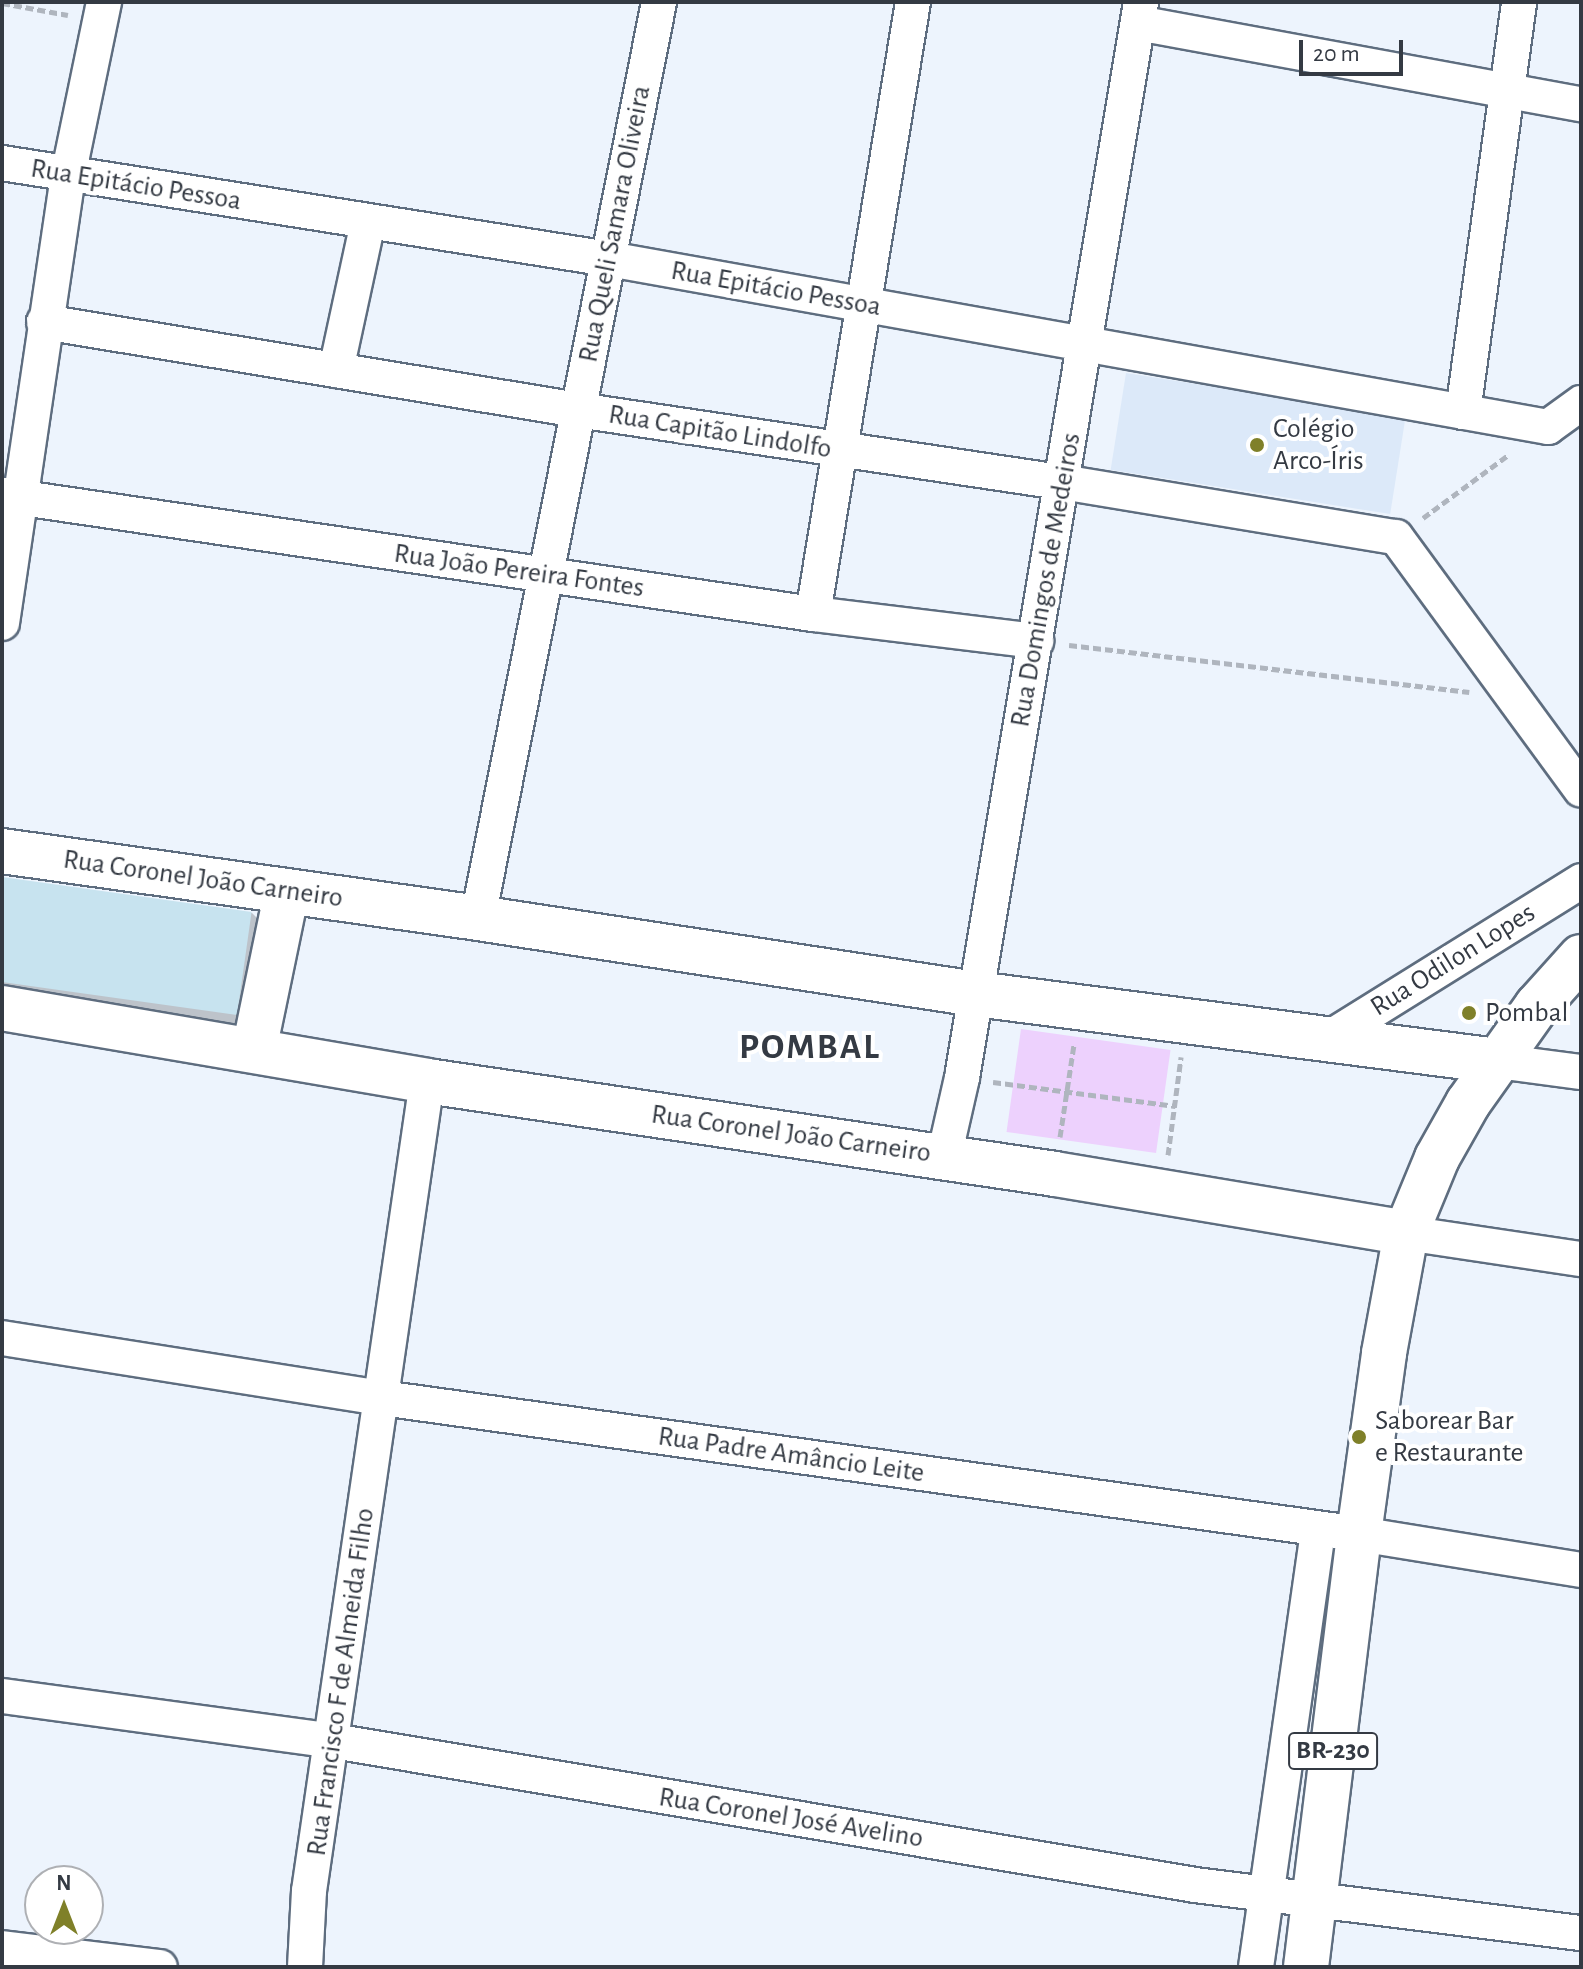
<!DOCTYPE html>
<html>
<head>
<meta charset="utf-8">
<style>
  body { margin:0 }
  #map { position:relative; width:1583px; height:1969px; overflow:hidden; background:#edf4fd; font-family:"Alegreya Sans",sans-serif }
  div>[style] { position:absolute }
  [style*='--x'] { left:calc(var(--x)*1px); top:calc(var(--y)*1px); width:calc(var(--w)*1px); rotate:calc(var(--a)*1deg) }
  .built>* { inset:0; background:#dce9f9; transform-origin:0 0 }
  .green>* { inset:0; background:#edd1fd; transform-origin:0 0 }
  .shadow>* { inset:0; background:#0003 }
  .building>* { inset:0; background:#c7e3ef; transform-origin:0 0 }
  .path>* { height:5px; margin-top:-2.5px; transform-origin:0; background:repeating-linear-gradient(90deg,#afb5be 0 8px,transparent 0 12px) }
  .roads { filter:drop-shadow(2px 0 #5e6d7f) drop-shadow(-2px 0 #5e6d7f) drop-shadow(0 2px #5e6d7f) drop-shadow(0 -2px #5e6d7f) }
  .street>* { height:34px; margin:-17px; padding:0 17px; transform-origin:17px; border-radius:17px; background:#fff }
  .secondary>* { height:44px; margin:-22px; padding:0 22px; transform-origin:22px; border-radius:22px; background:#fff }
  .highway>* { height:44px; margin:-22px; padding:0 22px; transform-origin:22px; border-radius:22px; background:#fff }
  .dots>* { width:22px; height:22px; translate:-50% -50%; box-sizing:border-box; border:4px solid #fff; border-radius:50% }
  span { translate:-50% -50%; white-space:nowrap; text-align:center; line-height:1.15; -webkit-text-stroke:8px #fff; paint-order:stroke }
  .shield-label span { padding:2px 6px; background:#fff; border:2px solid; border-radius:6px; -webkit-text-stroke-width:0 }
  .shield-label { font-size:26px; color:#343a43; font-weight:700 }
  .street-label { font-size:28px; color:#343a43 }
  .poi-label { font-size:28px; color:#343a43 }
  .left { translate:0 -50%; text-align:left }
  .district-label { font-size:36px; color:#343a43; font-weight:700; letter-spacing:2px }
  .frame { position:absolute; inset:0; border:4px solid #343a43; pointer-events:none }
  .north { position:absolute; left:24px; top:1865px; width:80px; height:80px; box-sizing:border-box; background:#fff; border:2px solid #aeb0b4; border-radius:50%; rotate:0deg; font-size:22px; font-weight:700; line-height:32px; text-align:center; color:#343a43 }
  .north::after { content:''; display:block; margin:auto; width:28px; height:36px; background:#7f8029; clip-path:polygon(50% 0,100% 100%,50% 72%,0 100%) }
  .scale { position:absolute; left:1299px; top:40px; width:104px; height:36px; box-sizing:border-box; border:4px solid #343a43; border-top:0; padding-left:10px; font-size:24px; line-height:28px; white-space:nowrap; color:#343a43; -webkit-text-stroke:6px #fff; paint-order:stroke }
</style>
</head>
<body>
<div id="map">
  <div class="built">
    <div style="left:1126px;top:373px;width:283px;height:98px;rotate:9deg"></div>
  </div>
  <div class="green">
    <div style="left:1021px;top:1029px;width:151px;height:104px;rotate:8deg"></div>
  </div>
  <div class="shadow">
    <div style="clip-path:polygon(2px 879px,252px 913px,284px 945px,270px 1043px,2px 999px)"></div>
  </div>
  <div class="building">
    <div style="left:2px;top:877px;width:252px;height:104px;rotate:8deg"></div>
  </div>
  <div class="path">
    <div style="--x:2;--y:3;--w:67;--a:10.3"></div>
    <div style="--x:1423;--y:518;--w:106;--a:-36.5"></div>
    <div style="--x:1069;--y:645;--w:403;--a:6.7"></div>
    <div style="--x:993;--y:1082;--w:184;--a:7.5"></div>
    <div style="--x:1060;--y:1137;--w:94;--a:-81.4"></div>
    <div style="--x:1168;--y:1155;--w:99;--a:-82.4"></div>
  </div>
  <div class="roads">
    <div class="street">
      <div style="--x:1138;--y:23;--w:450;--a:10.4"></div>
      <div style="--x:2;--y:163;--w:615;--a:8.99"></div>
      <div style="--x:609;--y:259;--w:954;--a:10.14"></div>
      <div style="--x:1548;--y:427;--w:41;--a:-36"></div>
      <div style="--x:44;--y:322;--w:541;--a:9.36"></div>
      <div style="--x:578;--y:410;--w:489;--a:8.5"></div>
      <div style="--x:1062;--y:482;--w:338;--a:9.4"></div>
      <div style="--x:1396;--y:537;--w:313;--a:53.8"></div>
      <div style="--x:336;--y:370;--w:151;--a:-77.8"></div>
      <div style="--x:1463;--y:412;--w:414;--a:-82.2"></div>
      <div style="--x:2;--y:495;--w:820;--a:8.35"></div>
      <div style="--x:813;--y:614;--w:225;--a:6.9"></div>
      <div style="--x:813;--y:614;--w:620;--a:-80.72"></div>
      <div style="--x:2;--y:623;--w:452;--a:-81.6"></div>
      <div style="--x:68;--y:176;--w:178;--a:-78.3"></div>
      <div style="--x:478;--y:918;--w:934;--a:-78.82"></div>
      <div style="--x:1326;--y:1040;--w:301;--a:-31.9"></div>
      <div style="--x:1497;--y:1061;--w:85;--a:7.5"></div>
      <div style="--x:944;--y:1157;--w:81;--a:-77.2"></div>
      <div style="--x:962;--y:1078;--w:1091;--a:-80.55"></div>
      <div style="--x:1406;--y:1233;--w:177;--a:8.5"></div>
      <div style="--x:2;--y:1338;--w:385;--a:9"></div>
      <div style="--x:382;--y:1398;--w:986;--a:7.92"></div>
      <div style="--x:1359;--y:1534;--w:225;--a:9.2"></div>
      <div style="--x:2;--y:1696;--w:334;--a:7.7"></div>
      <div style="--x:333;--y:1741;--w:874;--a:9.48"></div>
      <div style="--x:1195;--y:1885;--w:389;--a:7.1"></div>
      <div style="--x:2;--y:1948;--w:159;--a:6.9"></div>
      <div style="--x:305;--y:1967;--w:76;--a:-87"></div>
      <div style="--x:309;--y:1891;--w:819;--a:-81.71"></div>
      <div style="--x:1256;--y:1967;--w:442;--a:-81.9"></div>
    </div>
    <div class="secondary">
      <div style="--x:2;--y:851;--w:481;--a:8"></div>
      <div style="--x:478;--y:918;--w:504;--a:8.68"></div>
      <div style="--x:976;--y:994;--w:525;--a:7.33"></div>
      <div style="--x:2;--y:1008;--w:431;--a:9.7"></div>
      <div style="--x:427;--y:1081;--w:635;--a:8.42"></div>
      <div style="--x:1055;--y:1174;--w:356;--a:9.5"></div>
      <div style="--x:254;--y:1050;--w:162;--a:-78.3"></div>
    </div>
    <div class="highway">
      <div style="--x:1306;--y:1967;--w:436;--a:-83"></div>
      <div style="--x:1359;--y:1534;--w:183;--a:-82.1"></div>
      <div style="--x:1384;--y:1353;--w:122;--a:-79.6"></div>
      <div style="--x:1406;--y:1233;--w:81;--a:-67.5"></div>
      <div style="--x:1437;--y:1158;--w:63;--a:-60.6"></div>
      <div style="--x:1468;--y:1103;--w:119;--a:-54.6"></div>
      <div style="--x:1537;--y:1006;--w:66;--a:-48.1"></div>
    </div>
  </div>
  <div class="dots">
    <div style="left:1257px;top:445px;background:#7f8029"></div>
    <div style="left:1469px;top:1013px;background:#7f8029"></div>
    <div style="left:1359px;top:1437px;background:#7f8029"></div>
  </div>
  <div class="shield-label">
    <span style="left:1333px;top:1751px">BR-230</span>
  </div>
  <div class="street-label">
    <span style="left:136px;top:185px;rotate:9deg">Rua Epitácio Pessoa</span>
    <span style="left:615px;top:224px;rotate:-79deg">Rua Queli Samara Oliveira</span>
    <span style="left:776px;top:289px;rotate:10deg">Rua Epitácio Pessoa</span>
    <span style="left:720px;top:432px;rotate:9deg">Rua Capitão Lindolfo</span>
    <span style="left:519px;top:571px;rotate:8deg">Rua João Pereira Fontes</span>
    <span style="left:1046px;top:580px;rotate:-80deg">Rua Domingos de Medeiros</span>
    <span style="left:203px;top:879px;rotate:8deg">Rua Coronel João Carneiro</span>
    <span style="left:1453px;top:960px;rotate:-32deg">Rua Odilon Lopes</span>
    <span style="left:791px;top:1134px;rotate:8deg">Rua Coronel João Carneiro</span>
    <span style="left:791px;top:1455px;rotate:8deg">Rua Padre Amâncio Leite</span>
    <span style="left:341px;top:1682px;rotate:-82deg">Rua Francisco F de Almeida Filho</span>
    <span style="left:791px;top:1818px;rotate:9deg">Rua Coronel José Avelino</span>
  </div>
  <div class="poi-label">
    <span class="left" style="left:1273px;top:445px">Colégio<br>Arco-Íris</span>
    <span class="left" style="left:1485px;top:1013px">Pombal</span>
    <span class="left" style="left:1375px;top:1437px">Saborear Bar<br>e Restaurante</span>
  </div>
  <div class="district-label">
    <span style="left:810px;top:1048px">POMBAL</span>
  </div>
  <div class="frame"></div>
  <div class="north">N</div>
  <div class="scale">20 m</div>
</div>
</body>
</html>
